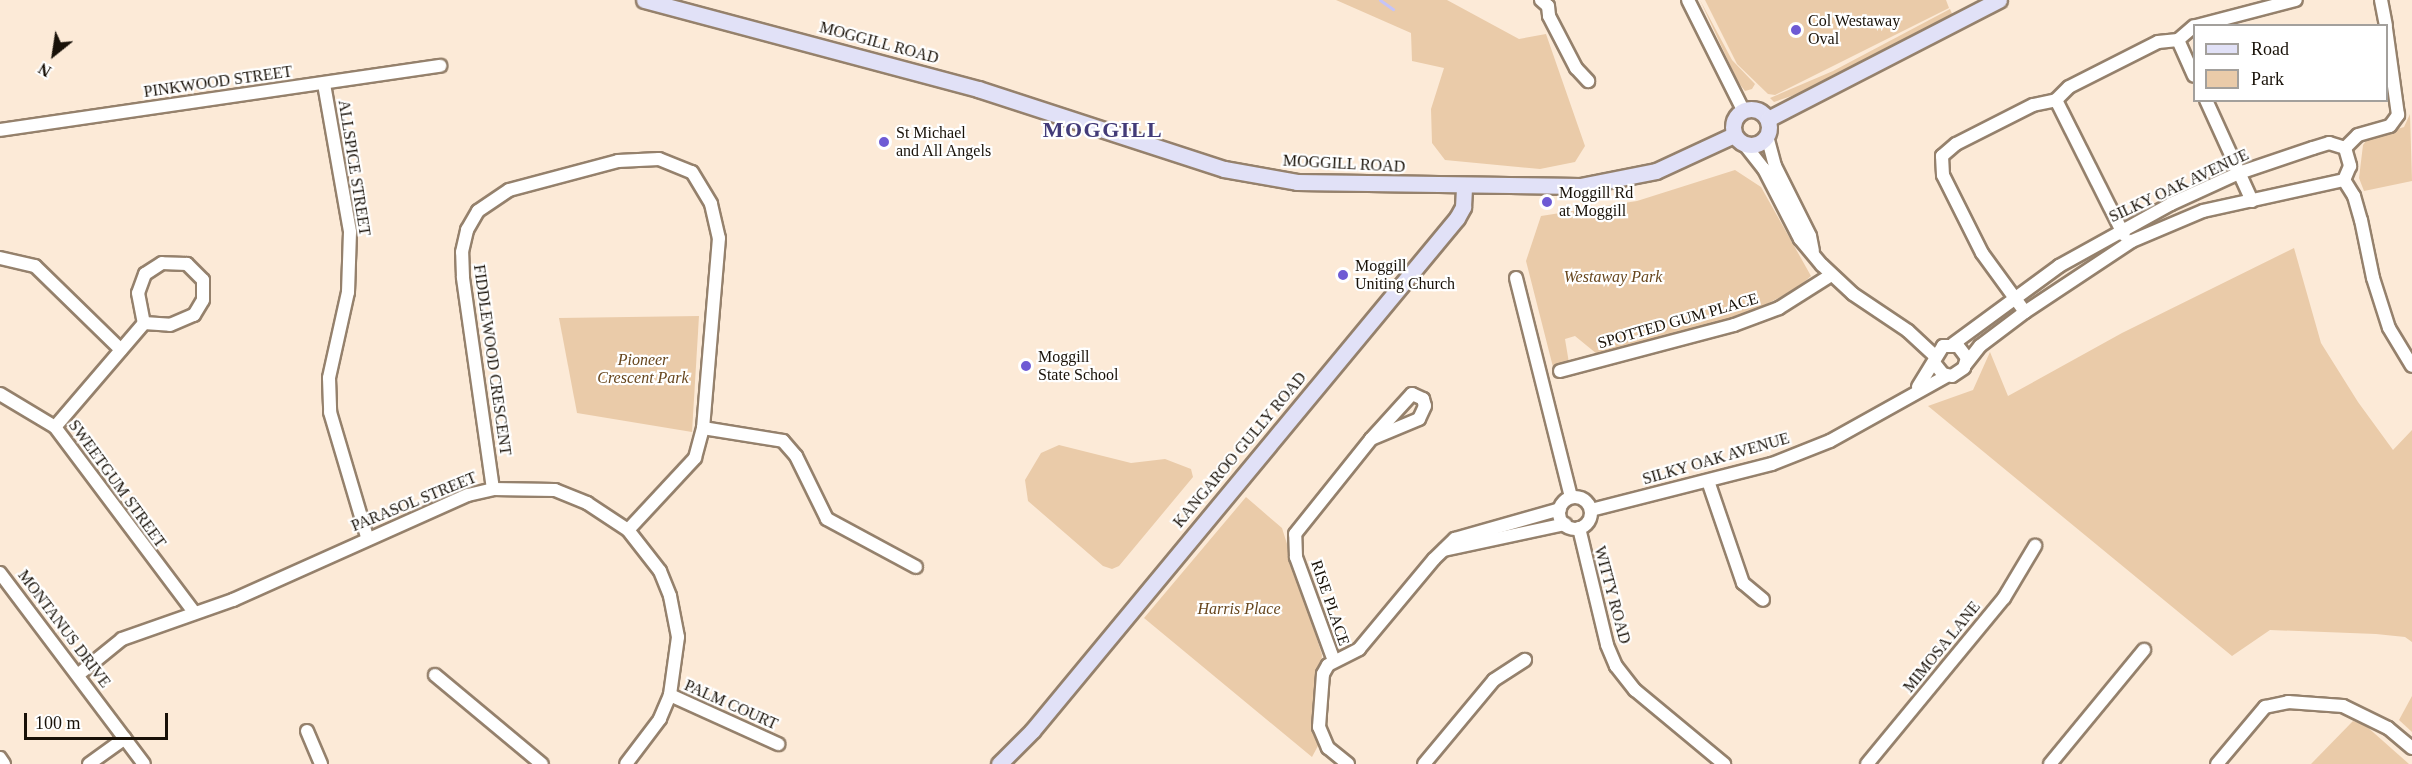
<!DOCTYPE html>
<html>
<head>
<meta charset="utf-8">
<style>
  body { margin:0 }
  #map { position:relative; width:2412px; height:764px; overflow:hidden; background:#fcead7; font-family:"Times New Roman",serif }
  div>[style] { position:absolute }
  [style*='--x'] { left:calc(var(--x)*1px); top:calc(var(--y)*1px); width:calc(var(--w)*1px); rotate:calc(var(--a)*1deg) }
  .green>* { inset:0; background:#eacba9 }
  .stream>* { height:3px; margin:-1.5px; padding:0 1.5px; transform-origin:1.5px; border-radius:1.5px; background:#c5c3f7 }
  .roads { filter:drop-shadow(2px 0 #95816c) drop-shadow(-2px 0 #95816c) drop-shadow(0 2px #95816c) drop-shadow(0 -2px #95816c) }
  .minor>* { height:12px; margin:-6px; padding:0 6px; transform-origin:6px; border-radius:6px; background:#fff }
  .minor>.ring { margin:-6px; padding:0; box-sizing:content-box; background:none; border:12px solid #fff; border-radius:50% }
  .major>* { height:15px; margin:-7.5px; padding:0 7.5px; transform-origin:7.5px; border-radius:7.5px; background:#e1e1f7 }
  .major>.ring { margin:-7.5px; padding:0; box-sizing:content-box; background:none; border:15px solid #e1e1f7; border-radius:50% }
  .dots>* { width:16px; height:16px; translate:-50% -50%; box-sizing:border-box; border:3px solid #fff; border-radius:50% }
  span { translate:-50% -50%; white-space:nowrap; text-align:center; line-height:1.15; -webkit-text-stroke:4.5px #fff; paint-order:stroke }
  .poi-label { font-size:16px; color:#181108 }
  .left { translate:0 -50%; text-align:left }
  .street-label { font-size:16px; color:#181108 }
  .park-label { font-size:16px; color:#67461d; font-style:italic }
  .district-label { font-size:22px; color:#433b78; font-weight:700; letter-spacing:1.5px }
  .legend { position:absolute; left:2193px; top:24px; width:195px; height:78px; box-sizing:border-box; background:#fff; border:2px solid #a3a09c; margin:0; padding:8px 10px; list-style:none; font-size:18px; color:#181108 }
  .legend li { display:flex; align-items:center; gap:12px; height:30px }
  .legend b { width:30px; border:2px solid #a3a09c }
  .north { position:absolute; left:24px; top:24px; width:60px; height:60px; -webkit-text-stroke:4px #fff; paint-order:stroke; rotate:210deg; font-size:16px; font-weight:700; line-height:24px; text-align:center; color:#181108 }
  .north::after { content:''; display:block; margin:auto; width:21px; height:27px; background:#181108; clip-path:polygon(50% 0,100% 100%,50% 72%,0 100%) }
  .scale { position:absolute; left:24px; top:713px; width:144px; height:27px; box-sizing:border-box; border:3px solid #181108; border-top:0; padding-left:8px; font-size:18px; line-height:21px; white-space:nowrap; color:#181108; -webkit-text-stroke:4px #fff; paint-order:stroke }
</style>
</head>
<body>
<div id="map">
  <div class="green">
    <div style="clip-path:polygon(1336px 0,1447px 0,1519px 39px,1546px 34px,1585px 146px,1575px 162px,1540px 169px,1445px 160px,1432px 143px,1431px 109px,1444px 68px,1412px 61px,1411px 33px)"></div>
    <div style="clip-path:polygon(1700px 0,1732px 60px,1755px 84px,1752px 89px,1745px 91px,1738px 82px)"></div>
    <div style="clip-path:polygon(1705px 0,1946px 0,1949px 8px,1775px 95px,1768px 94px,1737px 64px)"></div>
    <div style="clip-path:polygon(1950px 9px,1953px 16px,1803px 92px,1774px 102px,1770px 98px,1833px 71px)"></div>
    <div style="clip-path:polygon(2410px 114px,2412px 181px,2364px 191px,2359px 178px,2363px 145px,2368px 138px,2404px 127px)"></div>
    <div style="clip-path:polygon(1735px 170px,1761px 187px,1811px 276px,1796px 289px,1749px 313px,1677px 334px,1597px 354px,1575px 336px,1565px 339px,1569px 363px,1553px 367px,1526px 261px,1541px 216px,1637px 201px)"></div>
    <div style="clip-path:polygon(2294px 248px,2321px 343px,2358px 402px,2393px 450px,2412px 430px,2412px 642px,2405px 637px,2376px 634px,2270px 630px,2232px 656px,1928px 406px,1973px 390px,1990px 352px,2008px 396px,2122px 333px)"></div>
    <div style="clip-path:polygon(699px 316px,692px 432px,577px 413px,559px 318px)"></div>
    <div style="clip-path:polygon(1059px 445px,1131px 463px,1165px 459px,1191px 469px,1193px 477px,1119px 566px,1112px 569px,1103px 566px,1028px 501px,1025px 480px,1041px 453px)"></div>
    <div style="clip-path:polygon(1246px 497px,1282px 528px,1322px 655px,1316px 732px,1319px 744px,1312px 757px,1144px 618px)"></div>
    <div style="clip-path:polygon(2412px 696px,2412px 732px,2399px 720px)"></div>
    <div style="clip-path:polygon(2353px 721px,2365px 725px,2409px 764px,2311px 764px)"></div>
  </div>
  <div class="stream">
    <div style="--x:1380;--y:0;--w:16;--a:35"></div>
  </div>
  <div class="roads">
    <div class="minor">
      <div style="--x:1541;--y:0;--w:9;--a:41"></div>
      <div style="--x:1548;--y:6;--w:10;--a:84"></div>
      <div style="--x:1549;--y:16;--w:59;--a:62.6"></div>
      <div style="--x:1576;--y:68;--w:18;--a:47"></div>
      <div style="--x:1688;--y:0;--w:123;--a:63.4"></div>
      <div style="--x:2381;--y:0;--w:26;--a:79"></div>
      <div style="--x:2196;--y:26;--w:103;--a:-14.6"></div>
      <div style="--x:2178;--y:40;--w:39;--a:66"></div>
      <div style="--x:324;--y:84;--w:150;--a:80"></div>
      <div style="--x:350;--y:232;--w:60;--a:91.9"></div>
      <div style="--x:348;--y:292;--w:88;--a:102.5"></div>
      <div style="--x:329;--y:378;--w:34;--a:88"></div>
      <div style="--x:330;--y:412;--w:130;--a:73.5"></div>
      <div style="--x:2056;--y:100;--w:151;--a:63.3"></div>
      <div style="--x:2206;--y:100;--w:111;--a:65.5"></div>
      <div style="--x:0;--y:130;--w:445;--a:-8.3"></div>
      <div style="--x:1767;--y:136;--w:31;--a:75"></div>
      <div style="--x:1775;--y:166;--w:78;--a:63.4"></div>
      <div style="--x:1810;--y:236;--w:15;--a:79"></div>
      <div style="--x:1745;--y:145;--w:31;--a:52"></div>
      <div style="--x:1764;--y:169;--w:79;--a:62.8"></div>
      <div style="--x:1800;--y:239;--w:34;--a:50"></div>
      <div style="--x:1822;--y:265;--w:42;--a:43.1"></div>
      <div style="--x:1853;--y:294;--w:66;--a:33.9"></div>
      <div style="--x:1908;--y:331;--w:37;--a:43"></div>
      <div style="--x:2345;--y:148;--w:18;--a:-45"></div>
      <div style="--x:2358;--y:135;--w:33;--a:-16"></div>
      <div style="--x:2390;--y:126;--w:14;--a:-54"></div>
      <div style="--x:2398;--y:115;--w:87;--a:-97.9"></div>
      <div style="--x:2344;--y:180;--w:19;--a:58"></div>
      <div style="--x:2354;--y:196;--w:25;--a:74"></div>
      <div style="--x:2361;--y:220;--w:59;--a:78.3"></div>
      <div style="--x:2373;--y:278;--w:52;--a:72.3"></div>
      <div style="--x:2389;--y:328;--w:44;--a:58.8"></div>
      <div style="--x:0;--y:258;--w:36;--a:13"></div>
      <div style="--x:35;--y:266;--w:120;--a:44.3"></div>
      <div style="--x:1516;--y:278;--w:226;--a:75.9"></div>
      <div style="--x:2025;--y:312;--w:73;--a:-126.1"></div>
      <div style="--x:1982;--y:253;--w:87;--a:-116.6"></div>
      <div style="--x:1943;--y:175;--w:19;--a:-93"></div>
      <div style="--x:1942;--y:156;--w:18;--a:-41"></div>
      <div style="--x:1956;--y:144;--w:86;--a:-26.9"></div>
      <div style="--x:2033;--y:105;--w:24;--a:-12"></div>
      <div style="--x:2056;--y:100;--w:18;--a:-45"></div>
      <div style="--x:2069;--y:87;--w:100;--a:-26.8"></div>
      <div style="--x:2158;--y:42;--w:20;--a:-6"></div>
      <div style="--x:2178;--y:40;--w:21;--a:-41"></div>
      <div style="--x:1953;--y:344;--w:132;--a:-36.3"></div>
      <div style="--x:2059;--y:266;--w:128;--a:-29"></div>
      <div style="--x:2171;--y:204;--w:75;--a:-24.5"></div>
      <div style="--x:2239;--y:173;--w:78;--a:-18.7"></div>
      <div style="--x:2313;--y:148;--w:17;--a:-17"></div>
      <div style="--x:2329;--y:143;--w:17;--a:17"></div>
      <div style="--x:2345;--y:148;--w:19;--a:74"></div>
      <div style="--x:2350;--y:166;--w:15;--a:113"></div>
      <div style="--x:2344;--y:180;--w:144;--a:167.6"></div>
      <div style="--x:2203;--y:211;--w:77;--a:157.1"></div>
      <div style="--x:2132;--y:241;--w:128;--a:146.4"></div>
      <div style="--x:2025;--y:312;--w:56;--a:142.9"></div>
      <div style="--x:1980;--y:346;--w:23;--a:128"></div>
      <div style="--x:1560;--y:371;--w:180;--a:-14.8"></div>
      <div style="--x:1734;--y:325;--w:48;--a:-20.7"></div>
      <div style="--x:1779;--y:308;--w:62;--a:-32.4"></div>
      <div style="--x:1918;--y:387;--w:48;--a:-58.6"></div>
      <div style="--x:1943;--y:346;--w:15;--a:0"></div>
      <div style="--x:1958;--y:346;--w:15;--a:53"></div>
      <div style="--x:1967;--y:358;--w:10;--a:107"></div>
      <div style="--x:1964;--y:368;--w:14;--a:146"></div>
      <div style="--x:1952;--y:376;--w:9;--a:-167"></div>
      <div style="--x:1943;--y:374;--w:13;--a:-129"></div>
      <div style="--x:0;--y:394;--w:64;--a:31"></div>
      <div style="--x:55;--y:427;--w:230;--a:53.1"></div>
      <div style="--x:1412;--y:394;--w:12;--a:24"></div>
      <div style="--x:1423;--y:399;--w:7;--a:74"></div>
      <div style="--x:1425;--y:406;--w:14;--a:115"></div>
      <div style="--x:1419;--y:419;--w:52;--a:157.4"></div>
      <div style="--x:1371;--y:439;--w:61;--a:-47.7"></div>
      <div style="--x:55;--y:427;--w:137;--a:-49.4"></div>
      <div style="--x:144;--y:323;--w:26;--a:4"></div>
      <div style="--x:170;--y:325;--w:26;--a:-23"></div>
      <div style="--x:194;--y:315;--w:17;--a:-59"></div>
      <div style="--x:203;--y:300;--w:20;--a:-90"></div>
      <div style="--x:203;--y:280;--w:23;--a:-135"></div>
      <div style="--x:187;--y:264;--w:25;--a:-178"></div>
      <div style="--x:162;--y:263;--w:20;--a:147"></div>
      <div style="--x:145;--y:274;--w:20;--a:110"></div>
      <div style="--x:138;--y:293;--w:31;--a:79"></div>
      <div style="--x:703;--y:428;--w:81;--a:9.2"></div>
      <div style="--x:783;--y:441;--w:20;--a:49"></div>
      <div style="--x:796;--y:456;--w:70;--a:63.8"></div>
      <div style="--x:827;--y:519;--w:101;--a:28.3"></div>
      <div style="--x:1708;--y:481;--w:108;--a:71.1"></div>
      <div style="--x:1743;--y:583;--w:26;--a:40"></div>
      <div style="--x:493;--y:489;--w:214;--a:-98.1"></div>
      <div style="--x:463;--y:277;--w:25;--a:-92"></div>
      <div style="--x:462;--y:252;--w:23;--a:-77"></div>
      <div style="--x:467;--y:230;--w:22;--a:-60"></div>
      <div style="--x:478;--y:211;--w:37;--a:-34"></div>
      <div style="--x:509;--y:190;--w:113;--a:-14.9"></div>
      <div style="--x:618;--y:161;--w:41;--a:-2.8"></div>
      <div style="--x:659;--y:159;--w:35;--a:22"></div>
      <div style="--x:692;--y:172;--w:37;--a:59"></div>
      <div style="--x:711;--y:204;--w:35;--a:77"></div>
      <div style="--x:719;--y:238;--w:191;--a:94.8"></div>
      <div style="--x:703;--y:428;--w:31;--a:105"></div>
      <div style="--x:695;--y:458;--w:98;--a:132.9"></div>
      <div class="ring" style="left:1559px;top:497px;width:20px;height:20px"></div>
      <div style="--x:1591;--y:510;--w:187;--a:-14.3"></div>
      <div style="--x:1772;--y:464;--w:62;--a:-21.6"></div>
      <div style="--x:1830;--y:441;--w:134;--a:-29.1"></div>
      <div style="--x:1579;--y:528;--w:120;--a:76.5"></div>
      <div style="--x:1607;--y:645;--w:23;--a:67"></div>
      <div style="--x:1616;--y:666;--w:31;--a:52"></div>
      <div style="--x:1635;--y:690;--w:116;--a:39.7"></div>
      <div style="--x:1444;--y:550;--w:124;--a:-12.1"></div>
      <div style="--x:0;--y:573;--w:239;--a:53"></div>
      <div style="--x:1334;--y:661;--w:111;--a:-110.1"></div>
      <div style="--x:1296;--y:557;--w:23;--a:-92"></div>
      <div style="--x:1295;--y:534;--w:122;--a:-51.3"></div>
      <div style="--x:79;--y:674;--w:55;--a:-39.1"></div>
      <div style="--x:122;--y:639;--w:118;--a:-19.4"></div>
      <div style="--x:233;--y:600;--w:257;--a:-24.1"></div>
      <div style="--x:468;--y:495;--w:26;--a:-13"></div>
      <div style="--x:493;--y:489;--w:62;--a:0.9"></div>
      <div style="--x:555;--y:490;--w:35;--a:22"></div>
      <div style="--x:587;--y:503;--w:49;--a:33.4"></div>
      <div style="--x:628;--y:530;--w:52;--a:52"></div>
      <div style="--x:660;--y:571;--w:27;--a:68"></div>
      <div style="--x:670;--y:596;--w:42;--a:79"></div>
      <div style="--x:678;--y:637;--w:59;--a:97.9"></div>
      <div style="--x:670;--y:695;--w:26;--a:113"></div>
      <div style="--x:660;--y:719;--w:56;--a:127.1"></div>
      <div style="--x:435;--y:675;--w:139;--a:39.8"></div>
      <div style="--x:670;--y:695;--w:119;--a:24.4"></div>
      <div style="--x:307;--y:731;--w:36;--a:67"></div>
      <div style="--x:0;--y:758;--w:7;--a:56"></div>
      <div style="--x:89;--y:764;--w:44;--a:-35.8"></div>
      <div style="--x:1348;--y:764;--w:26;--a:-141"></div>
      <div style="--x:1328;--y:748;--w:23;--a:-113"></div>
      <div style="--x:1319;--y:727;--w:53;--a:-85.7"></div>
      <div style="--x:1323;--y:674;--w:10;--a:-61"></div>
      <div style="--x:1328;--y:665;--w:35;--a:-27"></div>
      <div style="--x:1359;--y:649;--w:117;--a:-50.2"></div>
      <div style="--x:1434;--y:559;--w:29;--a:-44"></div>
      <div style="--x:1455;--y:539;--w:109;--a:-15.9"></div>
      <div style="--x:1424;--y:764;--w:109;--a:-50.2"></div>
      <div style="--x:1494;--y:680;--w:37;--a:-33"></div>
      <div style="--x:1867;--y:764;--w:215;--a:-50.5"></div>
      <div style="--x:2004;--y:598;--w:61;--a:-59.2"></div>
      <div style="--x:2050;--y:764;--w:148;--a:-50.5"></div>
      <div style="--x:2217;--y:764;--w:75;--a:-49.9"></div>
      <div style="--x:2265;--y:707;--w:24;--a:-12"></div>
      <div style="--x:2288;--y:702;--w:55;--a:4.2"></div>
      <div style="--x:2343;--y:706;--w:50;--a:26.1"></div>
      <div style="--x:2388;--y:728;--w:31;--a:40"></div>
    </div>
    <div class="major">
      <div style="--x:644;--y:0;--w:346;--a:14.9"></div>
      <div style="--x:978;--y:89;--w:259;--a:18"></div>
      <div style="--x:1224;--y:169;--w:74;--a:10.1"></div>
      <div style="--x:1297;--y:182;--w:283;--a:0.8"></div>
      <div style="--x:1580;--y:186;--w:77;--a:-11.2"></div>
      <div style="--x:1656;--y:171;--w:86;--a:-24.8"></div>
      <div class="ring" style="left:1733px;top:109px;width:21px;height:21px"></div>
      <div style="--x:1768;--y:119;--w:260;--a:-27.3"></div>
      <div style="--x:999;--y:764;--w:47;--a:-45"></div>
      <div style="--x:1032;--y:731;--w:666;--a:-50.36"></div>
      <div style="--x:1457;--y:218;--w:13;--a:-61"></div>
      <div style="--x:1463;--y:207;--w:20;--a:-87"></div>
    </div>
  </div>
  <div class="dots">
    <div style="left:1796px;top:30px;background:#6e5ad4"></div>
    <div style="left:884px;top:142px;background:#6e5ad4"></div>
    <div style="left:1547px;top:202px;background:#6e5ad4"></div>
    <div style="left:1343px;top:275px;background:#6e5ad4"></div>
    <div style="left:1026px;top:366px;background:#6e5ad4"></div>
  </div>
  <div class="poi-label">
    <span class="left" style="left:1808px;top:30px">Col Westaway<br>Oval</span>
    <span class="left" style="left:896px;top:142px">St Michael<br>and All Angels</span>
    <span class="left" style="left:1559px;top:202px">Moggill Rd<br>at Moggill</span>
    <span class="left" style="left:1355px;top:275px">Moggill<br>Uniting Church</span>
    <span class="left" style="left:1038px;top:366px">Moggill<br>State School</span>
  </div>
  <div class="street-label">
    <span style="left:879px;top:43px;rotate:15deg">MOGGILL ROAD</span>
    <span style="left:218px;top:82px;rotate:-8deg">PINKWOOD STREET</span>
    <span style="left:1344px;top:164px;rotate:3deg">MOGGILL ROAD</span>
    <span style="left:354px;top:168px;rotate:81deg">ALLSPICE STREET</span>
    <span style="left:2179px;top:186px;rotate:-25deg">SILKY OAK AVENUE</span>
    <span style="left:1678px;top:321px;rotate:-16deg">SPOTTED GUM PLACE</span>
    <span style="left:492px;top:360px;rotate:82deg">FIDDLEWOOD CRESCENT</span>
    <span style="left:1240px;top:450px;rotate:-50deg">KANGAROO GULLY ROAD</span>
    <span style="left:1716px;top:459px;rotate:-16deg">SILKY OAK AVENUE</span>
    <span style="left:117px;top:484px;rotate:54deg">SWEETGUM STREET</span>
    <span style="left:414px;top:502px;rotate:-22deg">PARASOL STREET</span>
    <span style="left:1612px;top:595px;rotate:75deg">WITTY ROAD</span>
    <span style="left:1330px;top:603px;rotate:71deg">RISE PLACE</span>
    <span style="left:64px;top:629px;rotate:53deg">MONTANUS DRIVE</span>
    <span style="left:1942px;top:647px;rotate:-51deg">MIMOSA LANE</span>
    <span style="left:731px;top:705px;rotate:24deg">PALM COURT</span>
  </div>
  <div class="park-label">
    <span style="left:1613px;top:277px">Westaway Park</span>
    <span style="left:643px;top:369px">Pioneer<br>Crescent Park</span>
    <span style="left:1239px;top:609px">Harris Place</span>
  </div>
  <div class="district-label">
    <span style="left:1103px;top:130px">MOGGILL</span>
  </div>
  <ul class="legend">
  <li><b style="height:8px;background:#e1e1f7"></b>Road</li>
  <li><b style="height:16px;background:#eacba9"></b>Park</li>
  </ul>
  <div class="north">N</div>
  <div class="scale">100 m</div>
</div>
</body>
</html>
